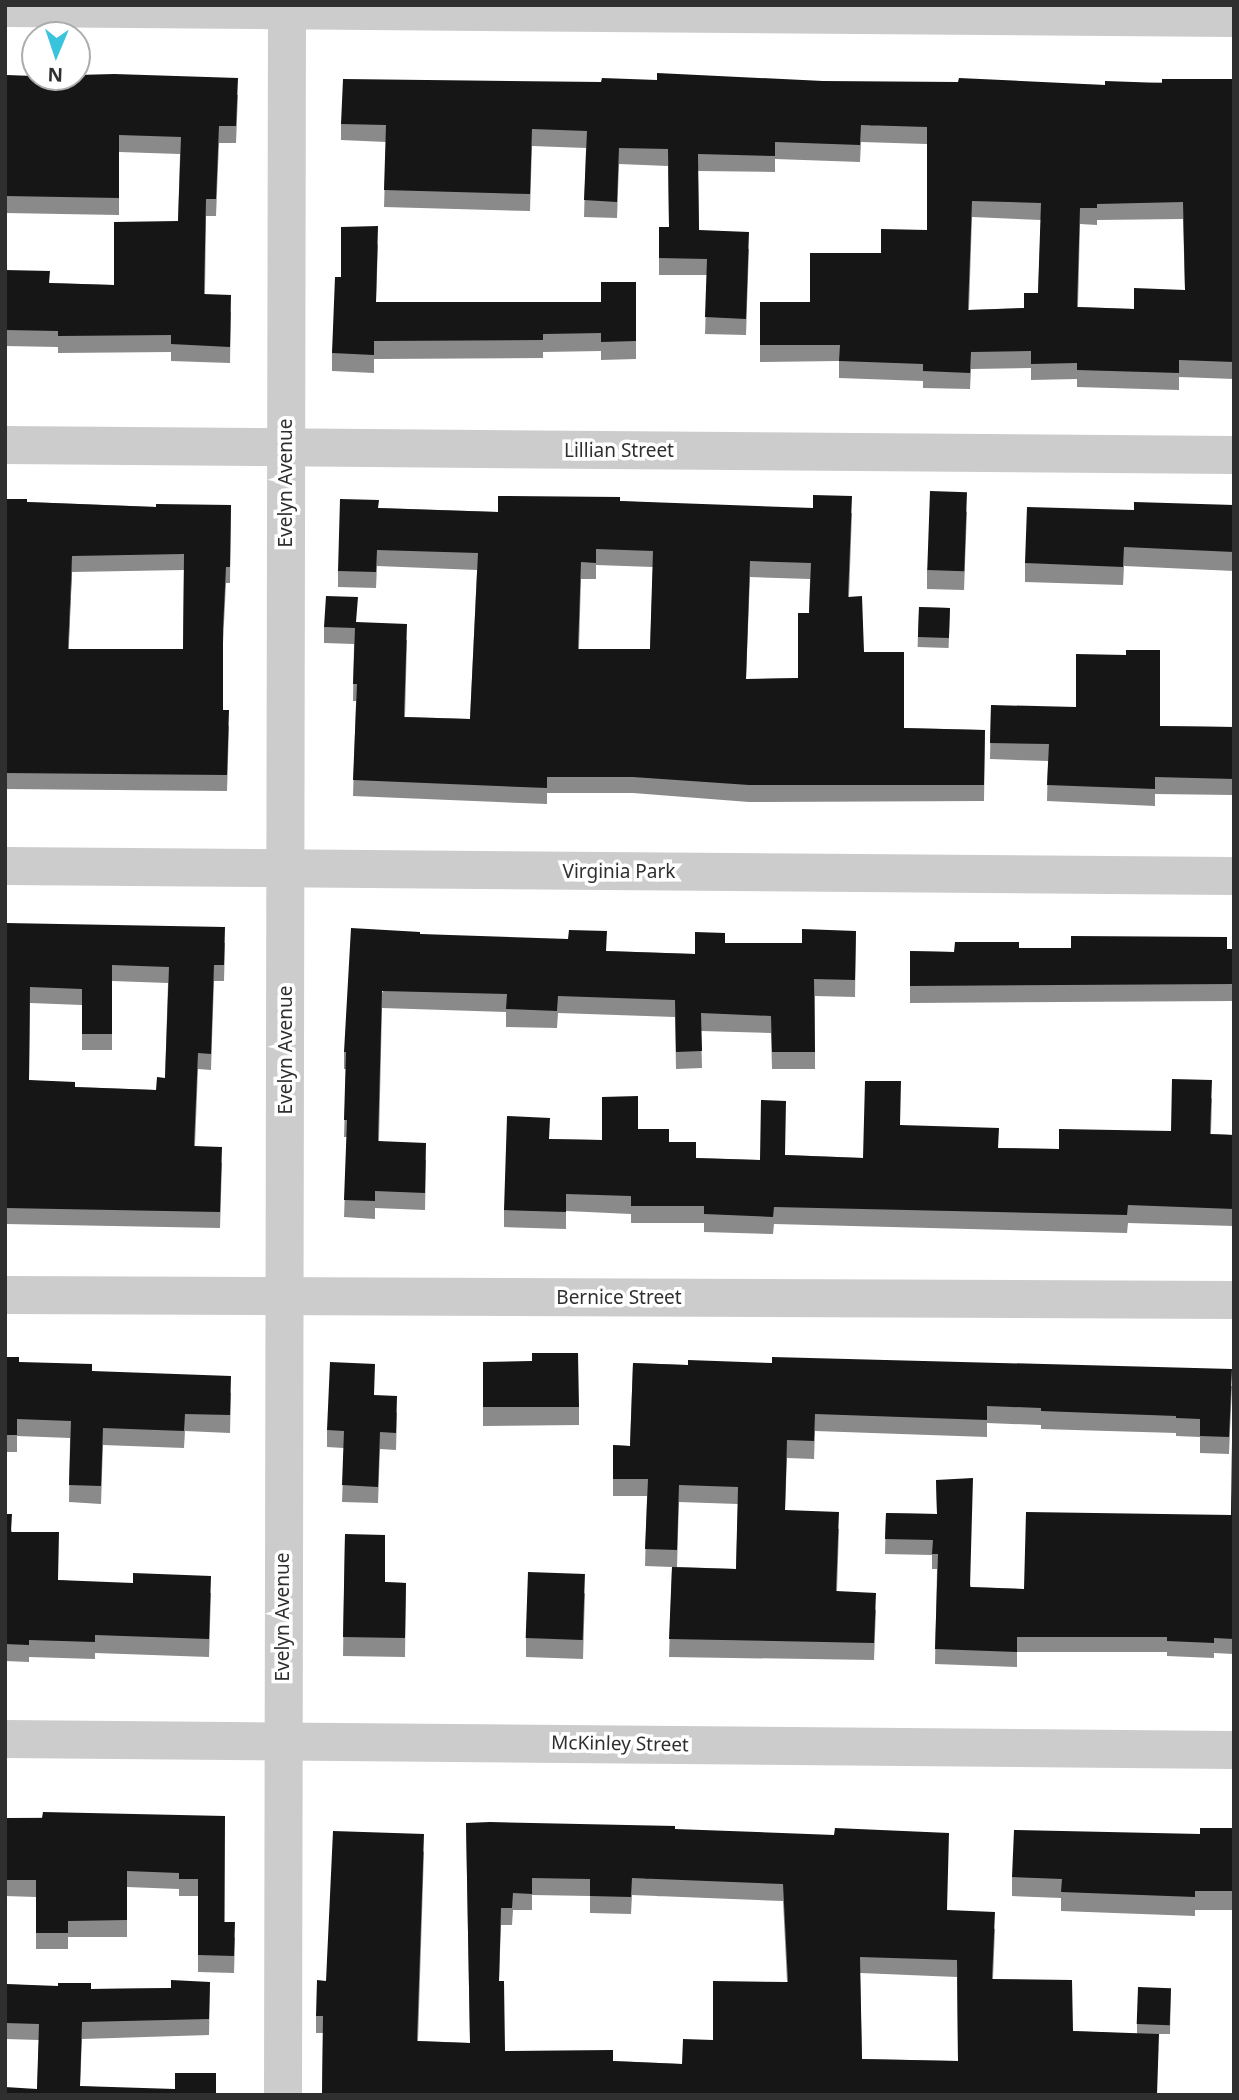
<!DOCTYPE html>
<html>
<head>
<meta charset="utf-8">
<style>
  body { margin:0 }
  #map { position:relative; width:1239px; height:2100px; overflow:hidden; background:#fff; font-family:"Noto Sans",sans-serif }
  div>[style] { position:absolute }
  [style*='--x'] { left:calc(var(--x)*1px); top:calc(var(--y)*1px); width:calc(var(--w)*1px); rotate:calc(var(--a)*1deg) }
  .minor>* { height:38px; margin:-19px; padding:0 19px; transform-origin:19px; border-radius:19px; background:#ccc }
  .wall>* { inset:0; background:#8a8a8a; transform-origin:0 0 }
  .shaded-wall>* { inset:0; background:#5c5c5c }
  .building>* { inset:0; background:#161616; transform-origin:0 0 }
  span { translate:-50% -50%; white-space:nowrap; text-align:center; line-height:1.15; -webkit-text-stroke:7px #fff; paint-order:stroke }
  .street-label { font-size:19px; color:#2f2f2f }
  .frame { position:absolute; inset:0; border:7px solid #2f2f2f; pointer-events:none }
  .north { position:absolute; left:21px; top:21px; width:70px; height:70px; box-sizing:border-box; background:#fff; border:2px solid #acacac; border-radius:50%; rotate:182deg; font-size:19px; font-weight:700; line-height:28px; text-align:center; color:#2f2f2f }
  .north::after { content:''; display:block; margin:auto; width:24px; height:32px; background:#3ac3dd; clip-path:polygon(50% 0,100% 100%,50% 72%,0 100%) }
</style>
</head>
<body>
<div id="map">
  <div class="minor">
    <div style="--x:5;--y:8;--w:1229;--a:0.47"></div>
    <div style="--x:5;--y:445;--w:1229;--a:0.47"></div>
    <div style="--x:5;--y:866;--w:1229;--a:0.47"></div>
    <div style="--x:5;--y:1295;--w:1229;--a:0.23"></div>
    <div style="--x:5;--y:1739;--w:1229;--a:0.51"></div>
    <div style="--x:283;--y:2095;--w:2090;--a:-89.89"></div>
  </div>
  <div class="wall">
    <div style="clip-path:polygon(5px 75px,238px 95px,236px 143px,219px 143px,216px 216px,206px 216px,205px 294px,231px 312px,230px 363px,171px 361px,171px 352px,58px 353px,58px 347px,5px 346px,5px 270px,50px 283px,114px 285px,178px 221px,180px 154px,119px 152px,119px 215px,5px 213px)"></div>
    <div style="clip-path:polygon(evenodd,1234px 79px,1234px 379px,1179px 377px,1179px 390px,1077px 387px,1077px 379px,1031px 380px,1031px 368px,971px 369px,970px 389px,923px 388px,923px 381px,839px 378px,839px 361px,760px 362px,760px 302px,810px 302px,881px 253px,927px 230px,927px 144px,861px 142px,860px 162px,775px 159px,775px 172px,698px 171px,699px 230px,749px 249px,746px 335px,705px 334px,707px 275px,659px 275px,659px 227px,669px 227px,668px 166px,619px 164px,617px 218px,584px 217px,586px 148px,532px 146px,530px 211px,384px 207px,386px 142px,341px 140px,341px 124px,601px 82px,657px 80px,1105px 85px,1234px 79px,972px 217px,1041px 220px,1038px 293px,1024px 308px,969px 310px,972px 217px,1234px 79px,1183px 219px,1185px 290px,1134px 309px,1078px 307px,1080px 224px,1097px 225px,1097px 220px,1183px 219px)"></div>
    <div style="clip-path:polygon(378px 244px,376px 302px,601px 302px,636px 282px,636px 359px,601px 360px,601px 351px,543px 352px,543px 358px,374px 359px,374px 373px,332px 371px,332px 353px,341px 277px)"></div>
    <div style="clip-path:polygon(evenodd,5px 499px,27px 502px,156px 507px,231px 505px,230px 583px,226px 583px,223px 643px,223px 710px,229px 727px,227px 791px,5px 789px,5px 499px,184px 570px,183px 649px,68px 649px,72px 572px,184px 570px)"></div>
    <div style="clip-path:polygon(evenodd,620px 501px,852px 513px,849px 597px,864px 652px,904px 728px,985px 730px,984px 801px,749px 802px,633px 793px,547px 793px,547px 804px,353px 796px,356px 701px,353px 701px,354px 644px,324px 643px,324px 627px,357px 622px,407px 640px,405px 717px,470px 719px,477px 570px,377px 566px,376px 588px,338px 587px,338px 571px,379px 508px,498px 512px,620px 501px,596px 565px,653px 567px,650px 649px,579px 649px,581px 579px,596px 579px,596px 565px,620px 501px,750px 577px,810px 579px,809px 613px,798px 678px,746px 679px,750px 577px)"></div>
    <div style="clip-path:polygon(1234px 505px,1234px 571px,1124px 566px,1123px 585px,1025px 582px,1025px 563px,1134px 510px)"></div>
    <div style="clip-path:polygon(967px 511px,964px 590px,927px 589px,927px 570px)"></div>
    <div style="left:919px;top:607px;width:31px;height:40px;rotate:2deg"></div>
    <div style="clip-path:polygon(991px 705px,1160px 726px,1234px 727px,1234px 795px,1155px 794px,1155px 806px,1047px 801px,1048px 761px,990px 759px)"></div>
    <div style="clip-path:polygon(evenodd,5px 923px,225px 943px,224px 981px,214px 981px,211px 1070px,198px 1069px,195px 1146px,222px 1163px,220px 1228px,5px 1224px,5px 923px,112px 981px,168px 983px,165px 1078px,156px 1090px,75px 1087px,29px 1080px,30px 1003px,82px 1005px,82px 1050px,112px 1050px,112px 981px)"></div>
    <div style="clip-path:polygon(856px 931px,855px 997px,815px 996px,815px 1069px,772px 1069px,771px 1033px,701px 1031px,702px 1068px,676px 1069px,675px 1017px,558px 1013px,557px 1028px,506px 1027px,506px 1012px,382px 1008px,379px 1141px,426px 1160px,425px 1210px,375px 1208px,375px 1219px,344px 1217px,347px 1137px,344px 1137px,346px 1069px,344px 1069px,344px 1052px,420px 934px,607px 951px,695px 954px,725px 943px,802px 943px)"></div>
    <div style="clip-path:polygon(1019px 948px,1234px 949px,1234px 1001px,910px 1003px,910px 951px,954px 952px)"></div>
    <div style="clip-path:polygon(1212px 1098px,1211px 1134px,1234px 1135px,1234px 1226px,1128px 1223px,1127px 1233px,774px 1224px,773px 1234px,704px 1232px,704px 1223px,631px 1223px,631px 1214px,566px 1211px,566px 1229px,504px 1227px,504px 1210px,550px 1139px,602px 1140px,638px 1129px,669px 1142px,696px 1158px,760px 1160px,786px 1155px,863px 1158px,900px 1125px,999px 1148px,1059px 1149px,1171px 1131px)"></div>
    <div style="clip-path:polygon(5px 1357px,19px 1362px,92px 1371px,231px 1393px,230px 1433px,185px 1431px,184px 1448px,103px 1445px,101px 1504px,69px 1502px,70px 1438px,17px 1436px,17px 1452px,5px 1452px)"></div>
    <div style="clip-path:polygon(483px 1362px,579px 1407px,579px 1425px,483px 1426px)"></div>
    <div style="clip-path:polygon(evenodd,633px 1363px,1232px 1386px,1229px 1454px,1200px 1453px,1200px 1437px,1176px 1436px,1176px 1433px,1041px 1429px,1041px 1425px,987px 1423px,987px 1437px,815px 1431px,814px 1459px,787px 1458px,785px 1510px,839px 1529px,837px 1591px,876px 1610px,874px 1660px,669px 1657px,672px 1567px,645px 1566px,647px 1496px,613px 1496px,613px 1445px,630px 1446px,633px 1363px,679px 1502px,738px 1504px,736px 1569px,677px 1567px,679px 1502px)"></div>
    <div style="clip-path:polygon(374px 1395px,397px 1413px,396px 1450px,380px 1449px,378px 1503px,342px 1502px,344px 1448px,327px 1447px,327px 1430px)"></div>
    <div style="clip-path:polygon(1234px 1440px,1234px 1654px,1214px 1653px,1214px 1658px,1167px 1656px,1167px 1652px,1017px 1652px,1017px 1667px,935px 1664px,937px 1569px,932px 1569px,932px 1555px,885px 1554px,886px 1513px,937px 1514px,936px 1480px,971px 1587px,1024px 1589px,1231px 1515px)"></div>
    <div style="clip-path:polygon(5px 1514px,12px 1532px,58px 1580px,211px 1593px,209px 1657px,95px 1653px,95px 1659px,29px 1657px,29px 1662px,5px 1661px)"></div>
    <div style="clip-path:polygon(345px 1534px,385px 1582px,406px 1583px,405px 1657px,343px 1656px)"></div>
    <div style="clip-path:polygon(585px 1593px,583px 1659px,526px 1657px,526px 1638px)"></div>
    <div style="clip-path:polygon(225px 1816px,225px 1922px,235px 1938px,234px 1973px,198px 1972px,198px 1896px,179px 1896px,179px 1889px,127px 1887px,127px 1937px,68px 1937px,68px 1949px,36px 1949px,36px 1897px,5px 1896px,5px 1818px)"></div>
    <div style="clip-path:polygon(evenodd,466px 1823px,675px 1829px,948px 1910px,995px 1929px,993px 1979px,1073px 2031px,1137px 2034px,1137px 2024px,1171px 1988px,1170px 2034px,1141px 2034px,1159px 2051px,322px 2095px,323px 2033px,316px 2033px,316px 2016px,326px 1981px,424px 1851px,418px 2041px,470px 2043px,466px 1823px,532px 1895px,590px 1896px,590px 1913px,631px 1914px,632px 1895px,783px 1901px,787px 1982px,682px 2064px,613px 2061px,505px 2051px,499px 1981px,501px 1925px,512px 1925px,513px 1910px,532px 1910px,532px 1895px,466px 1823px,860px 1973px,957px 1977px,958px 2061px,862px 2059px,860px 1973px)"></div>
    <div style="clip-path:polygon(1234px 1828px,1234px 1910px,1195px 1910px,1195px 1916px,1061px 1911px,1061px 1898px,1012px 1896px,1012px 1877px,1200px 1834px)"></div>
    <div style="clip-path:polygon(210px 1982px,209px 2035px,82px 2039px,80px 2086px,216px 2095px,37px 2089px,39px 2040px,5px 2039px,5px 1984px,91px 1989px,171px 1988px)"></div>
  </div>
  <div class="shaded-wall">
    <div style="clip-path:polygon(72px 556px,72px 572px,68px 666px,68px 649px)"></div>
  </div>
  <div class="building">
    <div style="clip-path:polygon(evenodd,657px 73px,823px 81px,958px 82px,959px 78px,1105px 85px,1105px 81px,1162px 83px,1162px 79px,1234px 79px,1234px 362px,1179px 360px,1179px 373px,1077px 370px,1077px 363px,1031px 364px,1031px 351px,971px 352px,970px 373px,923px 371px,923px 364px,839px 361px,840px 345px,760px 345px,760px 302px,810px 302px,810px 253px,881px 253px,881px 229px,927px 230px,927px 127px,861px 125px,860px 145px,775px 142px,775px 156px,698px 154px,699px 230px,749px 232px,746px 319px,705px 317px,707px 259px,659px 258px,659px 227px,669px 227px,668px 149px,619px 148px,617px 202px,584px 200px,587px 131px,532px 129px,530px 194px,384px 190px,386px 125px,341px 124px,343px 79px,601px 82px,602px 78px,657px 80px,657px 73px,972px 201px,1041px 203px,1038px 293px,1024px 293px,1024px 308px,968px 310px,972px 201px,657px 73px,1183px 202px,1185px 290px,1134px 288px,1134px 309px,1077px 307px,1080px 208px,1097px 208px,1097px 204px,1183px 202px)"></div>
    <div style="clip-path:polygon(114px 74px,238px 78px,236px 126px,219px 126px,216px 199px,206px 199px,204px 294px,231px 295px,230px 347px,171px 344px,171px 335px,58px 336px,58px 331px,5px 330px,5px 270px,50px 271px,49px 283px,114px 285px,114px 222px,178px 221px,181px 137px,119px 135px,119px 198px,5px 196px,5px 75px,35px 76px,35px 77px,77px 77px,77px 75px)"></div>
    <div style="clip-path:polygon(378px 226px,376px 302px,601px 302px,601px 282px,636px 282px,636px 341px,601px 342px,601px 333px,543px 334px,543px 340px,374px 341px,374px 355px,332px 353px,335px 277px,341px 277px,341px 227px)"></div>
    <div style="left:930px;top:491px;width:37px;height:79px;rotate:2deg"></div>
    <div style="clip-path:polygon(evenodd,813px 495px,852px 496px,848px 597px,862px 596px,864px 652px,904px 652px,904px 728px,985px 730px,984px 785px,749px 785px,633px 777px,547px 777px,547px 788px,353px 780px,357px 684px,353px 684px,355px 628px,324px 627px,326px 596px,358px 597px,356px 622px,407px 624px,404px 717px,470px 719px,478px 553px,377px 550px,376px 572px,338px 571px,340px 499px,379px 500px,378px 508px,498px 512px,498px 496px,620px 497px,620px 501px,813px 508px,813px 495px,596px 549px,653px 551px,650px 649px,578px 649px,581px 562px,596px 563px,596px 549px,813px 495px,750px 561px,811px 563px,809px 613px,798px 613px,798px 678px,746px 679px,750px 561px)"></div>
    <div style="clip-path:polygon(evenodd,5px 499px,27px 499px,27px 502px,156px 507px,156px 504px,231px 505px,230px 567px,226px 567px,223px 628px,223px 710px,229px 710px,227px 775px,5px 773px,5px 499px,184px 554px,183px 649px,68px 649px,72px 556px,184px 554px)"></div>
    <div style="clip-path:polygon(1134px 502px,1234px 505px,1234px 552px,1124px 547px,1123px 567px,1025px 563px,1027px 507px,1134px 510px)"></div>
    <div style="left:919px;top:607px;width:31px;height:30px;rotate:2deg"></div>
    <div style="clip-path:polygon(1126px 650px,1160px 650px,1160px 726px,1234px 727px,1234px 779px,1155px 777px,1155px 789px,1047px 785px,1049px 744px,990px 743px,991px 705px,1076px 707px,1076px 654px,1126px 655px)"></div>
    <div style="clip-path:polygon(evenodd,5px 923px,225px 927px,224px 965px,214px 965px,211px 1054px,198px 1053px,194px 1146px,222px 1147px,220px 1212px,5px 1208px,5px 923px,112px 965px,169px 967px,165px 1078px,157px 1077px,156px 1090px,75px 1087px,75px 1082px,29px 1080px,30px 987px,82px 989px,82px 1034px,112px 1034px,112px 965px)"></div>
    <div style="clip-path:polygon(351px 928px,420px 932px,420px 934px,568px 939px,569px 930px,607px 931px,606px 951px,695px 954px,695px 932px,725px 933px,725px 943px,802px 943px,802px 929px,856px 931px,855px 980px,814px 979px,815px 1052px,772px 1052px,771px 1016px,701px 1013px,702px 1051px,676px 1052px,675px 1000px,558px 996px,557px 1011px,506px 1009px,507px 994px,382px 991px,378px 1141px,426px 1143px,425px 1193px,375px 1191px,375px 1201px,344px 1200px,347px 1120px,344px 1120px,346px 1052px,344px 1052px)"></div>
    <div style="clip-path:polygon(1071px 936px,1227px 937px,1227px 949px,1234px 949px,1234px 984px,910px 986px,910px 951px,954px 952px,955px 942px,1019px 942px,1019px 948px,1071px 948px)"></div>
    <div style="clip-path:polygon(1172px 1079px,1212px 1080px,1210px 1134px,1234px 1135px,1234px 1209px,1128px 1205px,1127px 1215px,774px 1207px,773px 1217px,704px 1214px,704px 1206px,631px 1206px,631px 1196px,566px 1194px,566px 1212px,504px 1210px,507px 1116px,550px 1118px,549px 1139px,602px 1140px,602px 1097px,638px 1096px,638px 1129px,669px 1129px,669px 1142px,696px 1142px,696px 1158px,760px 1160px,761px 1100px,786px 1101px,785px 1155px,863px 1158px,865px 1081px,901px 1081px,900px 1125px,999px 1128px,998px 1148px,1059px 1149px,1059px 1129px,1171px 1131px)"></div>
    <div style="clip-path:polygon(532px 1353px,578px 1353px,579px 1407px,483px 1407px,483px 1362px,532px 1361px)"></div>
    <div style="clip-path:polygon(5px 1357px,19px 1357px,19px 1362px,92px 1364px,92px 1371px,231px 1376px,230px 1415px,185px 1414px,184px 1431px,103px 1428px,101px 1486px,69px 1485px,71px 1421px,17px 1419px,17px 1435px,5px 1435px)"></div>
    <div style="clip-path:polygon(772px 1357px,1232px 1369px,1229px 1437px,1200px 1436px,1200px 1419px,1176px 1418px,1176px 1416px,1041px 1411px,1041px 1408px,987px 1406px,987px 1420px,815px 1414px,814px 1441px,787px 1440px,785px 1510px,839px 1512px,836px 1591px,876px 1593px,874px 1643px,669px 1639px,672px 1567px,736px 1569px,738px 1487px,679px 1485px,677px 1550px,645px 1549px,648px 1479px,613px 1479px,613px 1445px,630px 1446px,633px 1363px,688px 1365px,688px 1360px,772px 1363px)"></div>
    <div style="clip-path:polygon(330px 1362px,375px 1364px,374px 1395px,397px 1396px,396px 1433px,380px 1432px,378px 1487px,342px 1485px,344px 1431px,327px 1430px)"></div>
    <div style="clip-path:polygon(1232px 1440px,1234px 1440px,1234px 1639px,1214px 1638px,1214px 1643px,1167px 1641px,1167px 1637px,1017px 1637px,1017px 1652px,935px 1649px,938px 1554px,932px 1554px,933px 1540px,885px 1539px,886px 1513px,937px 1514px,936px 1480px,973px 1478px,970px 1587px,1024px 1589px,1026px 1512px,1231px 1515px)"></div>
    <div style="clip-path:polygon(5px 1514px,12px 1514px,11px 1532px,59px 1532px,58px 1580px,133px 1583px,133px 1573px,211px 1576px,209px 1639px,95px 1635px,95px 1642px,29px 1640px,29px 1645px,5px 1644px)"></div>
    <div style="clip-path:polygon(345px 1534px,385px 1535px,385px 1582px,406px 1583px,405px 1638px,343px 1637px)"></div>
    <div style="left:528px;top:1572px;width:57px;height:66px;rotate:2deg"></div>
    <div style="clip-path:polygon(43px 1812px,225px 1816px,224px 1922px,235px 1922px,234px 1956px,198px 1955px,198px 1879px,179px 1879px,179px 1873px,127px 1871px,127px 1920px,68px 1921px,68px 1933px,36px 1933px,36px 1880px,5px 1880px,5px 1818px,42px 1818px)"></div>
    <div style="clip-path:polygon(evenodd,490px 1822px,675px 1826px,675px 1829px,834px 1835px,835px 1828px,949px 1833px,947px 1910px,995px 1912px,992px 1979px,1072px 1980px,1073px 2031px,1159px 2034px,1157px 2095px,322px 2095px,323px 2016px,316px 2016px,317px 1980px,326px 1981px,333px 1831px,424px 1834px,417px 2041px,470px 2043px,466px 1823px,490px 1822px,532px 1878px,590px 1879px,590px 1896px,631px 1897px,632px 1878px,783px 1884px,788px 1982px,713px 1981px,713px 2040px,683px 2039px,682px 2064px,613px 2061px,613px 2050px,505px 2051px,504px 1981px,499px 1981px,501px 1908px,512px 1908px,513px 1893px,532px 1894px,532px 1878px,490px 1822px,860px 1957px,957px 1960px,958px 2061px,862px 2059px,860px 1957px)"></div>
    <div style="clip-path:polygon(1200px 1828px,1234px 1828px,1234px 1891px,1195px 1891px,1195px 1897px,1061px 1892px,1062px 1879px,1012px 1877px,1014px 1830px,1200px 1834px)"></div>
    <div style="clip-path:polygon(171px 1980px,210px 1982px,209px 2019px,82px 2022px,80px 2086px,175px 2089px,175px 2073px,216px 2073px,216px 2095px,5px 2095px,5px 2087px,37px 2089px,39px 2024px,5px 2023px,5px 1984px,58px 1986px,58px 1983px,91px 1983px,91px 1989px,171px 1988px)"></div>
    <div style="left:1138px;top:1987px;width:33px;height:37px;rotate:2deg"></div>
  </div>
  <div class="street-label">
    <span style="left:619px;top:451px">Lillian Street</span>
    <span style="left:286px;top:483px;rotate:-90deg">Evelyn Avenue</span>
    <span style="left:619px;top:872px">Virginia Park</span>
    <span style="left:286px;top:1050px;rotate:-90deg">Evelyn Avenue</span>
    <span style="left:619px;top:1298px">Bernice Street</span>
    <span style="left:283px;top:1617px;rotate:-90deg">Evelyn Avenue</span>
    <span style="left:620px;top:1744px;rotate:1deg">McKinley Street</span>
  </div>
  <div class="frame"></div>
  <div class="north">N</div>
</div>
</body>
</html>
